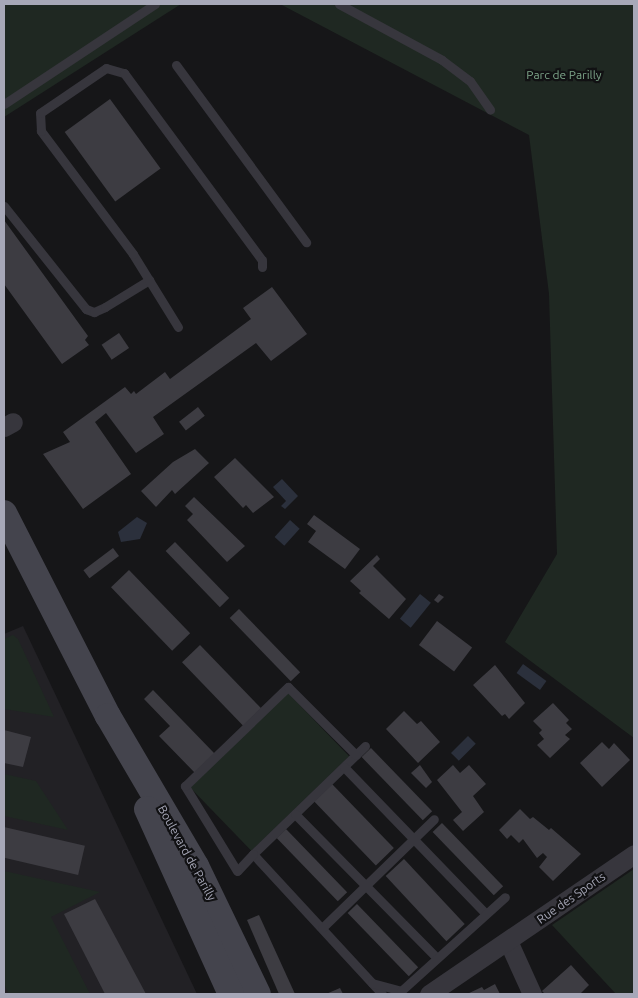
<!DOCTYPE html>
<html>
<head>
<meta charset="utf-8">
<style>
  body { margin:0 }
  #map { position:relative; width:638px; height:998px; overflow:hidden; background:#161618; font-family:Ubuntu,sans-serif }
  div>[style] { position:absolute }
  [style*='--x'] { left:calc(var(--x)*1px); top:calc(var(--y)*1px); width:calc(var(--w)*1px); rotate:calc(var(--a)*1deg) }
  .built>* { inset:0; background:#222125 }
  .green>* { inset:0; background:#1f2822; transform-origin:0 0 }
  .water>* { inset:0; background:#2b303c; transform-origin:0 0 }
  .building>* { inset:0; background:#3d3c42; transform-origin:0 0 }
  .service>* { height:9px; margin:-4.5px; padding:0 4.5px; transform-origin:4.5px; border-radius:4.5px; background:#37363d }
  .minor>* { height:19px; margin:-9.5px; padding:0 9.5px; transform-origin:9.5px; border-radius:9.5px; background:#37363d }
  .secondary>* { height:26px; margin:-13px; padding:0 13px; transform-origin:13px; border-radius:13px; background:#44444d }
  span { translate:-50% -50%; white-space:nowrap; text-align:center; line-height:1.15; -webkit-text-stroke:4.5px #111113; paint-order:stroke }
  .park-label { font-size:12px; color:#7da589 }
  .street-label { font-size:12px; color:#a7a8b8 }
  .frame { position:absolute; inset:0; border:5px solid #a7a8b8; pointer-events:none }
</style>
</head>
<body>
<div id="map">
  <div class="built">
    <div style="clip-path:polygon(23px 626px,197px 994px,4px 994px,4px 634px)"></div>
  </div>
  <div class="green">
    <div style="clip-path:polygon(4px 4px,181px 4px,4px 117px)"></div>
    <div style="clip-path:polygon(280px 4px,634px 4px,634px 738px,505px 642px,557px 554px,549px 294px,529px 135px)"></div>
    <div style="clip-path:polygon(13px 635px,18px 639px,54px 717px,4px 709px,4px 639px)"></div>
    <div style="left:288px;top:693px;width:88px;height:136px;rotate:46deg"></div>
    <div style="clip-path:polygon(4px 774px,36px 781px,68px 830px,4px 816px)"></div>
    <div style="clip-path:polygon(634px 869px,634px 994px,616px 994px,552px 925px)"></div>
    <div style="clip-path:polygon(4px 871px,100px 892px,51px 917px,90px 994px,9px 994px,4px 984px)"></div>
  </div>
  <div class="water">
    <div style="clip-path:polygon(282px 479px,298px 496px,285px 509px,281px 506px,286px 501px,273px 487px)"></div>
    <div style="clip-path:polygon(137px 517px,147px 523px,140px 539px,121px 542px,118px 532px)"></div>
    <div style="left:290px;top:520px;width:13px;height:23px;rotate:42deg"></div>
    <div style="left:420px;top:594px;width:14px;height:32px;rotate:39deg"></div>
    <div style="left:523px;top:664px;width:29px;height:11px;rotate:36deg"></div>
    <div style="left:468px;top:736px;width:11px;height:24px;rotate:45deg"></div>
  </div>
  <div class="building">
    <div style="left:110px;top:99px;width:86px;height:56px;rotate:54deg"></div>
    <div style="clip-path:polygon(4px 220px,88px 336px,85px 340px,89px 345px,62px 364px,4px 284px)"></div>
    <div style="clip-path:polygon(272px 287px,307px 334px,271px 361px,256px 343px,153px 417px,164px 434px,136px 453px,106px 413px,95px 422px,131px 474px,83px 509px,43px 454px,70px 442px,63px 432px,125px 387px,131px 394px,134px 391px,136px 394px,165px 372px,170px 379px,251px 319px,243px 308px)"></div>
    <div style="left:119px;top:333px;width:18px;height:21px;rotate:56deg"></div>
    <div style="left:198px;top:407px;width:11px;height:24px;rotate:52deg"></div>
    <div style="clip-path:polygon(195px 449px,209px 463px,175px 494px,172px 490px,156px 507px,141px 491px,173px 462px)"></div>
    <div style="clip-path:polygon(235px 458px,274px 497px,253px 513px,246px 505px,243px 508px,214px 477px)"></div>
    <div style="clip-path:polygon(194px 497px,245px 546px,227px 562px,187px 520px,193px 514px,185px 506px)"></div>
    <div style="clip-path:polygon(314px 515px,360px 549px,345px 569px,308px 542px,316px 531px,307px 524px)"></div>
    <div style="left:175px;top:542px;width:78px;height:13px;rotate:46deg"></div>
    <div style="left:113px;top:548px;width:10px;height:37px;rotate:53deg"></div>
    <div style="clip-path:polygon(377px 555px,380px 559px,373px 566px,406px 599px,389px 619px,359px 593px,361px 591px,350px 581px)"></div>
    <div style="left:129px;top:570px;width:88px;height:25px;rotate:46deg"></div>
    <div style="clip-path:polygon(439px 594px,444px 597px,438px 603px,434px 600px)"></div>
    <div style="left:239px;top:609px;width:88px;height:13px;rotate:46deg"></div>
    <div style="left:437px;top:621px;width:44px;height:30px;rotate:37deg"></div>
    <div style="left:200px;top:645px;width:88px;height:25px;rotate:46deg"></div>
    <div style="clip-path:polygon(495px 665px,525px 703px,509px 719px,505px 714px,502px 716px,473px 685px)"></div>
    <div style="clip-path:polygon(153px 690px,215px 754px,195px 773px,159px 736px,170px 726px,144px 699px)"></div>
    <div style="clip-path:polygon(553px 703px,569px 720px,566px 723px,572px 729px,565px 735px,570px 739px,550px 758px,537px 745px,544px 739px,539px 733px,542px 730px,533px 721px)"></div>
    <div style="clip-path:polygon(404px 711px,417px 724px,421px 721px,440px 742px,418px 763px,386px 729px)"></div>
    <div style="clip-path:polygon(4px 730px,31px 737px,23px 767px,4px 763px)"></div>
    <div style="clip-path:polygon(602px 742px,609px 749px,614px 743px,630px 760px,602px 787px,580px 763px)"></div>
    <div style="left:371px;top:748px;width:88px;height:13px;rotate:46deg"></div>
    <div style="clip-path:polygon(420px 765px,432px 782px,426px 788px,411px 773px)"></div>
    <div style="clip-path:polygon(453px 765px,460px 773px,469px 765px,486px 784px,473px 796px,484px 812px,463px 831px,453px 820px,462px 812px,437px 780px)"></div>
    <div style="left:332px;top:784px;width:89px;height:25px;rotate:46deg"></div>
    <div style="clip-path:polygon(520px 809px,530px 819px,533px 817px,549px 830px,551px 828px,581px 854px,553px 881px,539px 867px,547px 857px,543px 853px,537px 858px,523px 839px,519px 843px,511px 835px,507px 839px,499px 830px)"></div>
    <div style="left:442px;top:823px;width:88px;height:13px;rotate:46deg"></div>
    <div style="left:4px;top:827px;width:83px;height:30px;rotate:13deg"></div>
    <div style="left:286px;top:829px;width:88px;height:13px;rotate:46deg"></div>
    <div style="left:404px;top:859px;width:89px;height:25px;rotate:47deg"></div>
    <div style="clip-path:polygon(95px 899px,146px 994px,105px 994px,64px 914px)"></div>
    <div style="left:357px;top:904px;width:88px;height:13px;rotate:46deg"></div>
    <div style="clip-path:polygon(259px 915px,295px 994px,279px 994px,247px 920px)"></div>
    <div style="clip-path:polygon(571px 965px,589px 985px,580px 994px,545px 994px,542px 991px)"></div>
    <div style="clip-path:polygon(495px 984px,500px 994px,467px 994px,482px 987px,484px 990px)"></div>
    <div style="clip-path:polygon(340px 988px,343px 994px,326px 994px)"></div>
  </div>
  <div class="service">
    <div style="--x:339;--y:4;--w:117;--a:28.5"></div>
    <div style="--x:442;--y:60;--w:35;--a:37"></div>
    <div style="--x:470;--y:81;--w:35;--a:55"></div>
    <div style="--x:176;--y:65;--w:220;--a:53.7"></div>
    <div style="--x:4;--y:104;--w:181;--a:-33.5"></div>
    <div style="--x:4;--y:206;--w:132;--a:51.5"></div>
    <div style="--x:86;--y:309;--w:9;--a:21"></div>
    <div style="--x:94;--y:312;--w:12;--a:-24"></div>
    <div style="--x:105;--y:307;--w:52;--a:-31.5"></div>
    <div style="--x:178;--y:327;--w:86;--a:-121.7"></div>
    <div style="--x:133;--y:254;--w:154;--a:-126.8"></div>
    <div style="--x:41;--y:131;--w:18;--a:-93"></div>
    <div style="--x:40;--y:113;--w:80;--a:-34.3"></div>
    <div style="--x:106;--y:68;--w:19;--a:16"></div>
    <div style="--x:124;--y:73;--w:232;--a:53.6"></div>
    <div style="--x:262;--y:260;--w:7;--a:90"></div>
    <div style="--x:365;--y:746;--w:156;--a:136"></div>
    <div style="--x:253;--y:854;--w:190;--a:47.3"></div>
    <div style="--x:344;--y:767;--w:204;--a:46"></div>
    <div style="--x:295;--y:814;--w:202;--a:45.4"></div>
    <div style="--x:253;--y:854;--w:23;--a:133"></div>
    <div style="--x:237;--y:871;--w:100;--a:-121.5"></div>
    <div style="--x:185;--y:786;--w:143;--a:-43.9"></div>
    <div style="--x:288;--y:687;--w:96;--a:45"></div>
    <div style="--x:322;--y:928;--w:156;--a:-44.2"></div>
    <div style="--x:372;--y:983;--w:30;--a:15"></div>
    <div style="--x:401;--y:991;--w:140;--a:-42.1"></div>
  </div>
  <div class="minor">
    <div style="--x:4;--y:427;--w:10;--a:-29"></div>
    <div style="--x:508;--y:941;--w:58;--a:65.6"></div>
    <div style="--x:429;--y:994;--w:248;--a:-34.3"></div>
  </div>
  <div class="secondary">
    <div style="--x:4;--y:513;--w:228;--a:62.9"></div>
    <div style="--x:108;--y:716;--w:174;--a:59.6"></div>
    <div style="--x:196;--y:866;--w:142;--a:64.2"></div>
    <div style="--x:147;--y:809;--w:203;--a:65.6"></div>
  </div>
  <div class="park-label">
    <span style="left:564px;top:75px">Parc de Parilly</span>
  </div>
  <div class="street-label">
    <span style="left:187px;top:853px;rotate:61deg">Boulevard de Parilly</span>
    <span style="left:571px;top:898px;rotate:-35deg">Rue des Sports</span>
  </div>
  <div class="frame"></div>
</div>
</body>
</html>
